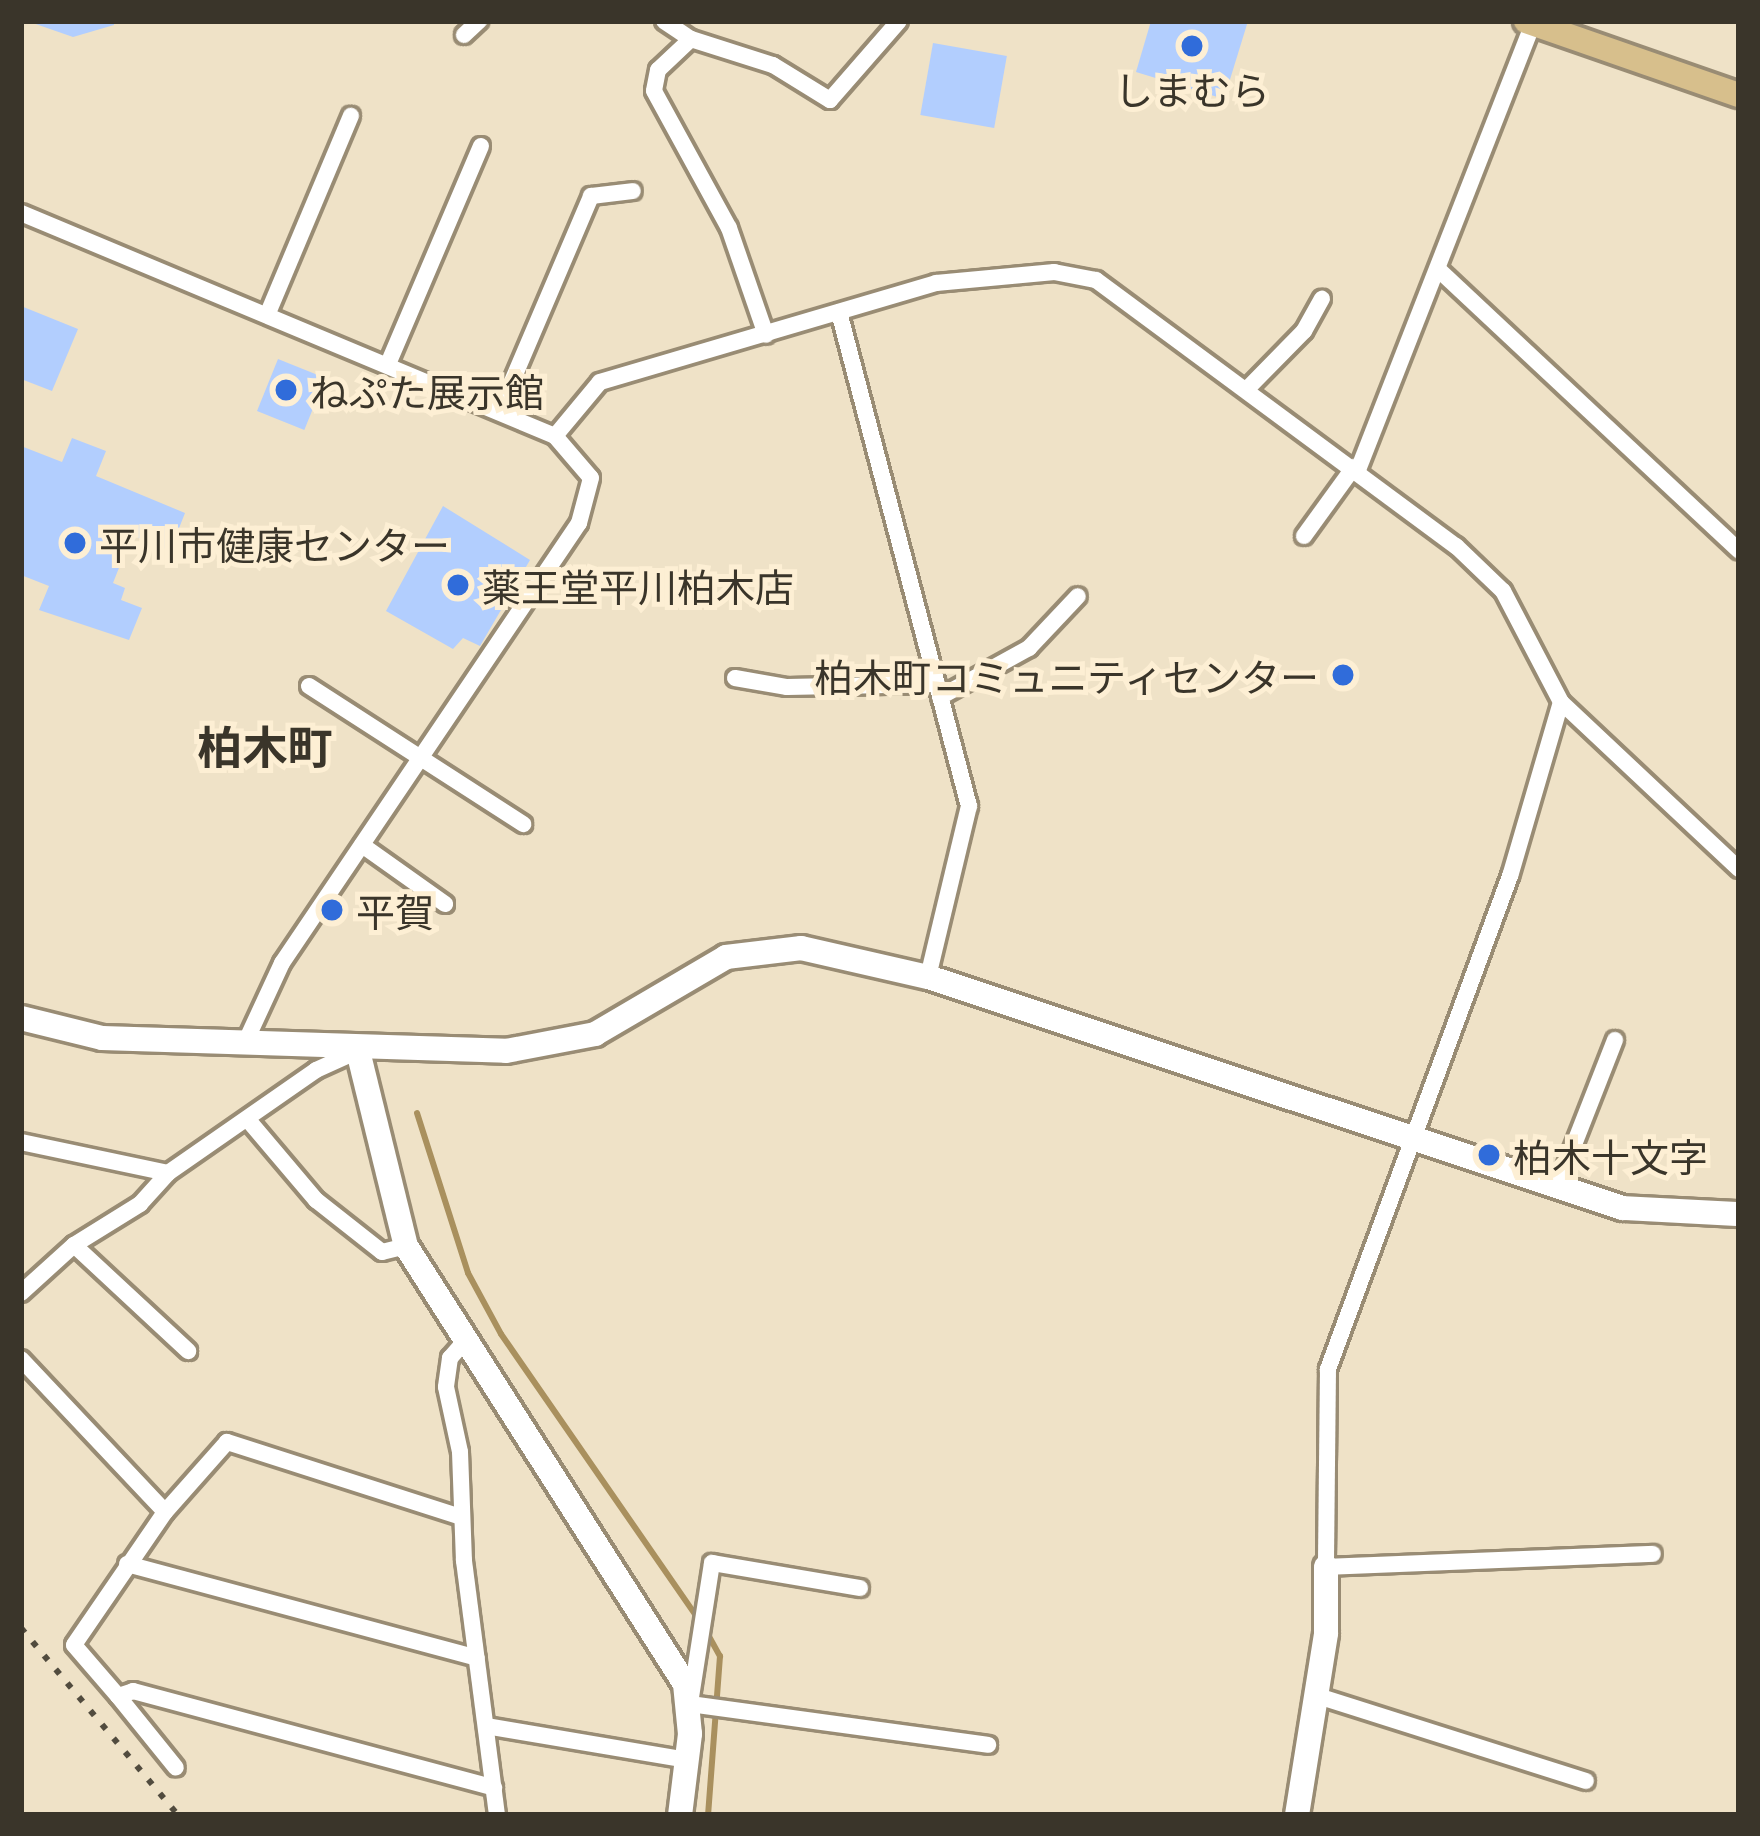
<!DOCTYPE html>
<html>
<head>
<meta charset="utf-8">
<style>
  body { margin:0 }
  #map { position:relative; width:1760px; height:1836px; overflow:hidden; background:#efe2c7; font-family:Georgia,"Noto Sans JP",serif }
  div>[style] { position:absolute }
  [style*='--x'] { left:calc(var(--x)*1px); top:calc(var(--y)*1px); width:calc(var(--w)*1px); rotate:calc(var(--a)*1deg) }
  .stream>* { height:6px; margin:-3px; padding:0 3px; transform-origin:3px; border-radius:3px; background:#a9905e }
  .building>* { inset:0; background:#b2cefe; transform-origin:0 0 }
  .roads { filter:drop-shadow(3px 0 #998c74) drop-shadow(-3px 0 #998c74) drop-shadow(0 3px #998c74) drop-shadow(0 -3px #998c74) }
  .street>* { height:16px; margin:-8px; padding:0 8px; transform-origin:8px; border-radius:8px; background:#fff }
  .secondary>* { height:24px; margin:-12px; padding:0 12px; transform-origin:12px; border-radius:12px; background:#fff }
  .primary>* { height:24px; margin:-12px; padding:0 12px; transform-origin:12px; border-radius:12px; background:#d7bf8c }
  .rail>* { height:6px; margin-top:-3px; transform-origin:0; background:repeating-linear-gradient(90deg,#514b3e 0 6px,transparent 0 18px) }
  .dots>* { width:33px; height:33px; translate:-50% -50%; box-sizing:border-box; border:6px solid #fdefd4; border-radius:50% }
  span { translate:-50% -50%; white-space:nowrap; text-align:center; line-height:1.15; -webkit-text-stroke:10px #fdefd4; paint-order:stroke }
  .poi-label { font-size:39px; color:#3a352a }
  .left { translate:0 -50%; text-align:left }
  .right { translate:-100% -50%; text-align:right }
  .quarter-label { font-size:45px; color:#3a352a; font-weight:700 }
  .frame { position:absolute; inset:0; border:24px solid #3a352a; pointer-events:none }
</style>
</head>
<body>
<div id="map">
  <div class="stream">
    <div style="--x:417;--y:1113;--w:168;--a:72.3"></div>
    <div style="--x:468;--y:1273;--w:69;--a:61.6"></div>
    <div style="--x:501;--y:1334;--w:348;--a:55.3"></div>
    <div style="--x:706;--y:1631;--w:29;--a:61"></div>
    <div style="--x:720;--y:1656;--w:159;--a:94.3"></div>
  </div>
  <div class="building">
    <div style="clip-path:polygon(27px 21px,114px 21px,114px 25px,73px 37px)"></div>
    <div style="clip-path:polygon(1151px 21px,1248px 21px,1224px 99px,1136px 72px)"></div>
    <div style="left:933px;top:43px;width:75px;height:73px;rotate:10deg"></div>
    <div style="clip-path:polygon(21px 306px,78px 329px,52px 391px,21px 379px)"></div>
    <div style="left:278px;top:359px;width:51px;height:56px;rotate:22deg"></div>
    <div style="clip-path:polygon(72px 438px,106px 451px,96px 476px,185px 513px,170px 551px,132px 535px,113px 583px,125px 588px,121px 600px,142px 608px,129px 640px,39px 610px,49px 586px,21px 575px,21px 446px,62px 462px)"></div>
    <div style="clip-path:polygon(443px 506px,530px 560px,480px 646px,463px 638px,453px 649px,386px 611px)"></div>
  </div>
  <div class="roads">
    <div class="street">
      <div style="--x:664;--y:21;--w:32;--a:34"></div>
      <div style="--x:691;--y:39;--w:45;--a:136.8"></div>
      <div style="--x:658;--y:70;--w:21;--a:101"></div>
      <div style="--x:654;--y:91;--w:156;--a:61.3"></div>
      <div style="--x:729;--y:228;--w:113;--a:70.9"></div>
      <div style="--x:464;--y:35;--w:21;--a:-43"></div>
      <div style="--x:691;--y:39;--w:86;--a:17.6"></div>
      <div style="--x:773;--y:65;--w:67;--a:31.6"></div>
      <div style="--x:830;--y:100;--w:105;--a:-48.9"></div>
      <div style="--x:21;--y:213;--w:579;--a:22.67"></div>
      <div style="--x:555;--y:436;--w:55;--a:49.4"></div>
      <div style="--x:591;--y:478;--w:47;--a:104.9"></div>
      <div style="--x:579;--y:523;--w:531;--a:124.02"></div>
      <div style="--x:282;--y:963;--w:88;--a:114.8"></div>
      <div style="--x:1438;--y:269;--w:412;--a:43.1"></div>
      <div style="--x:839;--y:312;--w:511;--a:75.26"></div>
      <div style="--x:969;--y:806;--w:176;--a:103.5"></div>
      <div style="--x:268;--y:313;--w:214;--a:-67.2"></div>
      <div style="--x:388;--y:364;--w:237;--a:-66.9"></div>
      <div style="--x:1248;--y:388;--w:80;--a:-45.5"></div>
      <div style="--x:1304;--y:331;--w:37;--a:-61"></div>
      <div style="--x:499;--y:412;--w:235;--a:-66.9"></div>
      <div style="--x:591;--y:196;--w:42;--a:-6.8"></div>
      <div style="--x:555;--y:436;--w:70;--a:-50.2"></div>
      <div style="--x:600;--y:382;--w:350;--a:-16.4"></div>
      <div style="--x:936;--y:283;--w:119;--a:-5.3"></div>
      <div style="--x:1054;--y:272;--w:43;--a:10.8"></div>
      <div style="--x:1096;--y:280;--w:448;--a:36.5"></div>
      <div style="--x:1456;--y:546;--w:65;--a:43.8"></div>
      <div style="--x:1503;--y:591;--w:125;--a:62.4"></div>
      <div style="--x:1561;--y:702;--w:244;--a:43.2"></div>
      <div style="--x:1358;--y:470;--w:482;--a:-68.6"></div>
      <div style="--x:1304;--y:536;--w:85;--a:-54.1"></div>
      <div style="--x:735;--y:678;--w:53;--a:9.8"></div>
      <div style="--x:787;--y:687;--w:150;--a:-1.1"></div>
      <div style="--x:309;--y:686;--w:255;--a:32.8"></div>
      <div style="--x:940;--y:697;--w:102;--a:-28.8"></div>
      <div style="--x:1029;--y:648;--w:71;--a:-46.7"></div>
      <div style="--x:1561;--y:702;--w:181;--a:106.3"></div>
      <div style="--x:1510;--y:876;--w:526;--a:110.26"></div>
      <div style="--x:1328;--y:1369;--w:198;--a:90.6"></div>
      <div style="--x:1326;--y:1567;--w:327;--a:-2.3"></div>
      <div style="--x:362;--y:845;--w:102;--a:35.4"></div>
      <div style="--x:249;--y:1121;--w:104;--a:49.7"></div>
      <div style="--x:316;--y:1200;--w:84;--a:38.2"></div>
      <div style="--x:382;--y:1252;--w:25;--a:-14"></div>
      <div style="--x:21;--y:1142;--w:150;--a:11.9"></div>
      <div style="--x:1557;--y:1188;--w:159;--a:-68.6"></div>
      <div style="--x:74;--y:1245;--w:156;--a:42.9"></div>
      <div style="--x:21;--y:1293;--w:72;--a:-42.2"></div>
      <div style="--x:74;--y:1245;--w:78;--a:-31.8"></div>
      <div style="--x:140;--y:1204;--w:42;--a:-47.9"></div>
      <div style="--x:168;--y:1173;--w:180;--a:-34.8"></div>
      <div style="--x:316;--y:1070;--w:46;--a:-24.3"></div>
      <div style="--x:465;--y:1341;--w:23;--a:131"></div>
      <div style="--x:450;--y:1358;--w:29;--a:98"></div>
      <div style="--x:446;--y:1387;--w:66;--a:77.8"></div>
      <div style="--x:460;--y:1452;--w:109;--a:87.9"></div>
      <div style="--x:464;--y:1561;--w:256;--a:82.6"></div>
      <div style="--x:21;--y:1359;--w:210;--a:46.7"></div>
      <div style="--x:461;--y:1517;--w:246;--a:-162.2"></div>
      <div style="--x:227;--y:1442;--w:94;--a:131.5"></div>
      <div style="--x:165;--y:1512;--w:161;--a:124.4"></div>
      <div style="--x:74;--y:1645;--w:67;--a:49.2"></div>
      <div style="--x:118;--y:1696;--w:16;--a:-18"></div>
      <div style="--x:133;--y:1691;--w:374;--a:15"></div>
      <div style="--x:127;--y:1564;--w:362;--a:15"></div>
      <div style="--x:860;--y:1588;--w:150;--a:-170.4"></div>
      <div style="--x:712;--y:1563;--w:143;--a:98.9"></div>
      <div style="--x:690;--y:1704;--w:301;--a:7.8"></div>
      <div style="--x:118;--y:1696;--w:92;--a:51.1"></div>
      <div style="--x:1318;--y:1696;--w:281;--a:17.6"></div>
      <div style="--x:486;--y:1726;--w:205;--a:9.6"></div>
    </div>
    <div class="secondary">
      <div style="--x:21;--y:1018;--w:83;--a:13.9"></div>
      <div style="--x:102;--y:1038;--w:404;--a:1.8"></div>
      <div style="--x:506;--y:1051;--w:91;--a:-10.8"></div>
      <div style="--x:595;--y:1034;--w:152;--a:-30.4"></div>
      <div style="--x:726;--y:957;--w:76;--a:-6.8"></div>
      <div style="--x:801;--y:948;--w:130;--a:12.9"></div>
      <div style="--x:928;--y:977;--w:732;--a:18.39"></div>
      <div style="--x:1623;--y:1208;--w:116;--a:3"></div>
      <div style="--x:358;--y:1051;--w:201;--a:76.2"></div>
      <div style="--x:406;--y:1246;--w:519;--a:57.5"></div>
      <div style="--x:685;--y:1684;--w:50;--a:84.3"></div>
      <div style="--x:690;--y:1734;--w:82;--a:97"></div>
      <div style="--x:1297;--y:1815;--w:184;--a:-80.9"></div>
      <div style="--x:1326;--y:1633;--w:66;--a:-90"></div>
    </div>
    <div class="primary">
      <div style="--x:1526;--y:21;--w:225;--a:19.2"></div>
    </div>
  </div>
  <div class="rail">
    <div style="--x:21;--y:1628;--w:244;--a:50"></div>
  </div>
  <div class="dots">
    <div style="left:1192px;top:46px;background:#306cda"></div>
    <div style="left:286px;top:390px;background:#306cda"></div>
    <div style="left:75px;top:543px;background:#306cda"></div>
    <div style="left:458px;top:585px;background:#306cda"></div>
    <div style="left:1343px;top:675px;background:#306cda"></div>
    <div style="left:332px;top:910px;background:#306cda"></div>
    <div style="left:1489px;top:1155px;background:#306cda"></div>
  </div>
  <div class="poi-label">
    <span style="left:1192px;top:88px">しまむら</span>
    <span class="left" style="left:310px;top:390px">ねぷた展示館</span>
    <span class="left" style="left:99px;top:543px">平川市健康センター</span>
    <span class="left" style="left:482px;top:585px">薬王堂平川柏木店</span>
    <span class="right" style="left:1319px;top:675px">柏木町コミュニティセンター</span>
    <span class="left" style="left:356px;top:910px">平賀</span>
    <span class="left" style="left:1513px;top:1155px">柏木十文字</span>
  </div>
  <div class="quarter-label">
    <span style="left:265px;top:745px">柏木町</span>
  </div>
  <div class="frame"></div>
</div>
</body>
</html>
